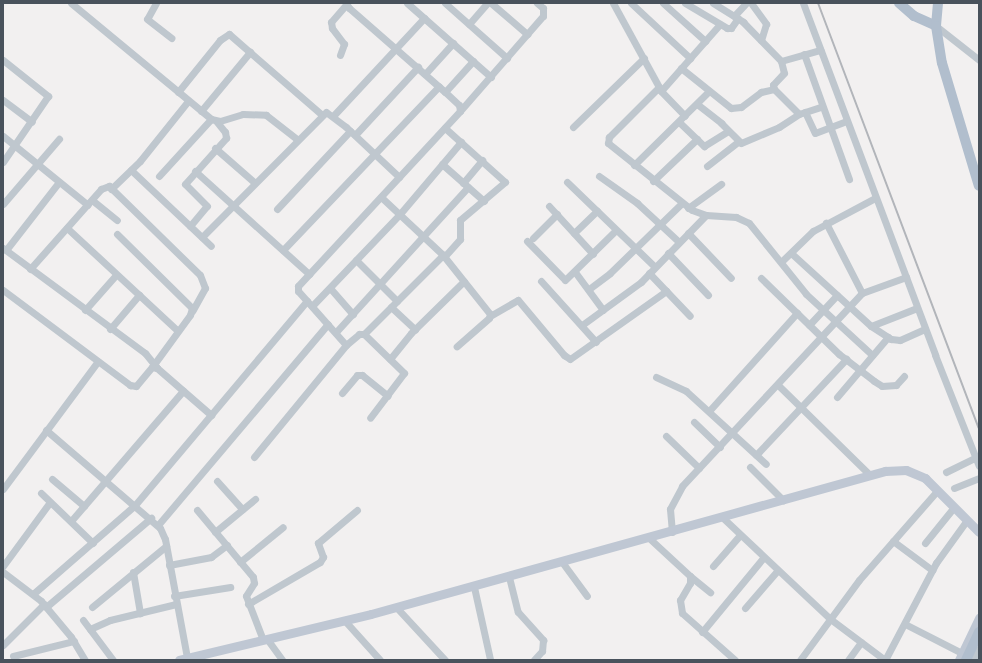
<!DOCTYPE html>
<html>
<head>
<meta charset="utf-8">
<style>
  body { margin:0 }
  #map { position:relative; width:982px; height:663px; overflow:hidden; background:#f2f0f0; font-family:Manrope,sans-serif }
  div>[style] { position:absolute }
  [style*='--x'] { left:calc(var(--x)*1px); top:calc(var(--y)*1px); width:calc(var(--w)*1px); rotate:calc(var(--a)*1deg) }
  .minor>* { height:7px; margin:-3.5px; padding:0 3.5px; transform-origin:3.5px; border-radius:3.5px; background:#bfc7ce }
  .secondary>* { height:9px; margin:-4.5px; padding:0 4.5px; transform-origin:4.5px; border-radius:4.5px; background:#bfc7d3 }
  .primary>* { height:10px; margin:-5px; padding:0 5px; transform-origin:5px; border-radius:5px; background:#b1becd }
  .rail>* { height:2px; margin:-1px; padding:0 1px; transform-origin:1px; border-radius:1px; background:#b2b5ba }
  span { translate:-50% -50%; white-space:nowrap; text-align:center; line-height:1.15; -webkit-text-stroke:3.5px #fff; paint-order:stroke }
  .frame { position:absolute; inset:0; border:4px solid #49525c; pointer-events:none }
</style>
</head>
<body>
<div id="map">
  <div class="minor">
    <div style="--x:71;--y:3;--w:182;--a:39.6"></div>
    <div style="--x:211;--y:119;--w:9;--a:13"></div>
    <div style="--x:220;--y:121;--w:24;--a:-17"></div>
    <div style="--x:243;--y:114;--w:23;--a:2"></div>
    <div style="--x:266;--y:115;--w:39;--a:38"></div>
    <div style="--x:156;--y:3;--w:18;--a:119"></div>
    <div style="--x:147;--y:19;--w:31;--a:38"></div>
    <div style="--x:407;--y:3;--w:112;--a:41.4"></div>
    <div style="--x:445;--y:3;--w:83;--a:41.6"></div>
    <div style="--x:491;--y:3;--w:48;--a:40.7"></div>
    <div style="--x:613;--y:3;--w:96;--a:61.3"></div>
    <div style="--x:659;--y:87;--w:71;--a:135"></div>
    <div style="--x:609;--y:137;--w:6;--a:99"></div>
    <div style="--x:608;--y:143;--w:107;--a:38.6"></div>
    <div style="--x:692;--y:210;--w:15;--a:20"></div>
    <div style="--x:706;--y:215;--w:30;--a:4"></div>
    <div style="--x:736;--y:217;--w:14;--a:25"></div>
    <div style="--x:749;--y:223;--w:91;--a:51.2"></div>
    <div style="--x:806;--y:294;--w:90;--a:42.7"></div>
    <div style="--x:631;--y:3;--w:81;--a:43"></div>
    <div style="--x:663;--y:3;--w:57;--a:42.1"></div>
    <div style="--x:685;--y:3;--w:49;--a:30.8"></div>
    <div style="--x:727;--y:28;--w:4;--a:0"></div>
    <div style="--x:731;--y:28;--w:12;--a:-55"></div>
    <div style="--x:713;--y:3;--w:36;--a:32"></div>
    <div style="--x:743;--y:22;--w:54;--a:45.7"></div>
    <div style="--x:781;--y:61;--w:41;--a:-15.8"></div>
    <div style="--x:751;--y:3;--w:26;--a:54"></div>
    <div style="--x:766;--y:24;--w:17;--a:107"></div>
    <div style="--x:803;--y:3;--w:376;--a:69.4"></div>
    <div style="--x:935;--y:355;--w:119;--a:68.4"></div>
    <div style="--x:734;--y:16;--w:18;--a:-47"></div>
    <div style="--x:469;--y:24;--w:28;--a:-49"></div>
    <div style="--x:936;--y:26;--w:55;--a:38.3"></div>
    <div style="--x:804;--y:54;--w:133;--a:70.2"></div>
    <div style="--x:340;--y:55;--w:12;--a:-70"></div>
    <div style="--x:344;--y:44;--w:20;--a:-127"></div>
    <div style="--x:332;--y:28;--w:6;--a:-99"></div>
    <div style="--x:331;--y:22;--w:23;--a:-49"></div>
    <div style="--x:3;--y:60;--w:58;--a:38.7"></div>
    <div style="--x:48;--y:96;--w:80;--a:124.3"></div>
    <div style="--x:781;--y:61;--w:12;--a:76"></div>
    <div style="--x:784;--y:73;--w:16;--a:133"></div>
    <div style="--x:773;--y:85;--w:4;--a:76"></div>
    <div style="--x:774;--y:89;--w:35;--a:45"></div>
    <div style="--x:681;--y:68;--w:64;--a:38.7"></div>
    <div style="--x:731;--y:108;--w:10;--a:-6"></div>
    <div style="--x:741;--y:107;--w:25;--a:-37"></div>
    <div style="--x:761;--y:92;--w:13;--a:-13"></div>
    <div style="--x:425;--y:74;--w:42;--a:-47.9"></div>
    <div style="--x:659;--y:89;--w:37;--a:46"></div>
    <div style="--x:661;--y:91;--w:89;--a:-48.6"></div>
    <div style="--x:178;--y:92;--w:67;--a:-51.1"></div>
    <div style="--x:220;--y:40;--w:11;--a:-34"></div>
    <div style="--x:229;--y:34;--w:122;--a:41"></div>
    <div style="--x:445;--y:92;--w:42;--a:-47.9"></div>
    <div style="--x:3;--y:100;--w:36;--a:37"></div>
    <div style="--x:697;--y:104;--w:31;--a:38"></div>
    <div style="--x:721;--y:123;--w:28;--a:45"></div>
    <div style="--x:741;--y:143;--w:41;--a:-22.8"></div>
    <div style="--x:779;--y:127;--w:24;--a:-33"></div>
    <div style="--x:799;--y:114;--w:23;--a:-18"></div>
    <div style="--x:201;--y:111;--w:77;--a:-50.3"></div>
    <div style="--x:460;--y:111;--w:126;--a:-48.9"></div>
    <div style="--x:543;--y:16;--w:8;--a:-90"></div>
    <div style="--x:543;--y:8;--w:8;--a:-140"></div>
    <div style="--x:805;--y:112;--w:23;--a:65"></div>
    <div style="--x:815;--y:133;--w:33;--a:-21"></div>
    <div style="--x:333;--y:116;--w:134;--a:-47.1"></div>
    <div style="--x:679;--y:122;--w:35;--a:44"></div>
    <div style="--x:704;--y:146;--w:28;--a:-32"></div>
    <div style="--x:573;--y:127;--w:99;--a:-44.2"></div>
    <div style="--x:355;--y:135;--w:93;--a:-47.2"></div>
    <div style="--x:3;--y:136;--w:109;--a:39.1"></div>
    <div style="--x:215;--y:148;--w:53;--a:41.2"></div>
    <div style="--x:442;--y:164;--w:56;--a:41.4"></div>
    <div style="--x:634;--y:165;--w:104;--a:-44.6"></div>
    <div style="--x:707;--y:166;--w:39;--a:-38"></div>
    <div style="--x:131;--y:170;--w:110;--a:43.5"></div>
    <div style="--x:195;--y:171;--w:154;--a:42.1"></div>
    <div style="--x:159;--y:176;--w:77;--a:-47.6"></div>
    <div style="--x:599;--y:176;--w:47;--a:35.4"></div>
    <div style="--x:637;--y:203;--w:57;--a:42.9"></div>
    <div style="--x:653;--y:181;--w:61;--a:-43.7"></div>
    <div style="--x:567;--y:182;--w:122;--a:44"></div>
    <div style="--x:463;--y:183;--w:30;--a:-50"></div>
    <div style="--x:111;--y:189;--w:40;--a:-44"></div>
    <div style="--x:140;--y:161;--w:77;--a:-51.3"></div>
    <div style="--x:381;--y:197;--w:85;--a:43.1"></div>
    <div style="--x:443;--y:255;--w:75;--a:51.5"></div>
    <div style="--x:490;--y:314;--w:4;--a:104"></div>
    <div style="--x:489;--y:318;--w:43;--a:138.8"></div>
    <div style="--x:92;--y:200;--w:32;--a:39"></div>
    <div style="--x:3;--y:204;--w:86;--a:-49.3"></div>
    <div style="--x:549;--y:206;--w:65;--a:47.5"></div>
    <div style="--x:688;--y:208;--w:41;--a:-36"></div>
    <div style="--x:277;--y:209;--w:107;--a:-46.9"></div>
    <div style="--x:190;--y:226;--w:26;--a:-50"></div>
    <div style="--x:207;--y:206;--w:31;--a:-135"></div>
    <div style="--x:185;--y:184;--w:62;--a:-48.3"></div>
    <div style="--x:226;--y:138;--w:6;--a:-99"></div>
    <div style="--x:225;--y:132;--w:14;--a:-129"></div>
    <div style="--x:67;--y:228;--w:151;--a:42.9"></div>
    <div style="--x:574;--y:233;--w:32;--a:-44"></div>
    <div style="--x:688;--y:233;--w:62;--a:46.3"></div>
    <div style="--x:117;--y:234;--w:105;--a:44.6"></div>
    <div style="--x:192;--y:308;--w:7;--a:106"></div>
    <div style="--x:190;--y:315;--w:59;--a:126.1"></div>
    <div style="--x:202;--y:237;--w:176;--a:-45.2"></div>
    <div style="--x:326;--y:112;--w:25;--a:37"></div>
    <div style="--x:346;--y:127;--w:73;--a:43.3"></div>
    <div style="--x:533;--y:238;--w:34;--a:-45"></div>
    <div style="--x:527;--y:241;--w:54;--a:45.7"></div>
    <div style="--x:565;--y:280;--w:71;--a:-44.4"></div>
    <div style="--x:3;--y:248;--w:177;--a:36.5"></div>
    <div style="--x:145;--y:353;--w:19;--a:51"></div>
    <div style="--x:6;--y:250;--w:86;--a:-52.1"></div>
    <div style="--x:283;--y:250;--w:226;--a:-46.4"></div>
    <div style="--x:668;--y:253;--w:58;--a:46.4"></div>
    <div style="--x:791;--y:253;--w:108;--a:42.4"></div>
    <div style="--x:871;--y:326;--w:24;--a:33"></div>
    <div style="--x:891;--y:339;--w:9;--a:6"></div>
    <div style="--x:900;--y:340;--w:27;--a:-24"></div>
    <div style="--x:444;--y:257;--w:24;--a:-48"></div>
    <div style="--x:460;--y:239;--w:19;--a:-90"></div>
    <div style="--x:460;--y:220;--w:59;--a:-40.2"></div>
    <div style="--x:505;--y:182;--w:81;--a:-138"></div>
    <div style="--x:356;--y:260;--w:58;--a:45"></div>
    <div style="--x:782;--y:261;--w:43;--a:-44.1"></div>
    <div style="--x:813;--y:231;--w:70;--a:-28"></div>
    <div style="--x:30;--y:269;--w:107;--a:-48.4"></div>
    <div style="--x:101;--y:189;--w:9;--a:-21"></div>
    <div style="--x:109;--y:186;--w:127;--a:44.4"></div>
    <div style="--x:200;--y:275;--w:14;--a:69"></div>
    <div style="--x:205;--y:288;--w:26;--a:119"></div>
    <div style="--x:575;--y:272;--w:47;--a:53.6"></div>
    <div style="--x:649;--y:273;--w:59;--a:46.4"></div>
    <div style="--x:761;--y:278;--w:109;--a:44.3"></div>
    <div style="--x:839;--y:354;--w:44;--a:37.6"></div>
    <div style="--x:874;--y:381;--w:9;--a:32"></div>
    <div style="--x:882;--y:386;--w:14;--a:-4"></div>
    <div style="--x:896;--y:385;--w:12;--a:-48"></div>
    <div style="--x:541;--y:281;--w:82;--a:48"></div>
    <div style="--x:330;--y:288;--w:35;--a:49"></div>
    <div style="--x:589;--y:289;--w:26;--a:-37"></div>
    <div style="--x:610;--y:273;--w:100;--a:-44.2"></div>
    <div style="--x:3;--y:290;--w:159;--a:36.8"></div>
    <div style="--x:130;--y:385;--w:6;--a:9"></div>
    <div style="--x:136;--y:386;--w:25;--a:-50"></div>
    <div style="--x:152;--y:367;--w:5;--a:11"></div>
    <div style="--x:157;--y:368;--w:72;--a:41"></div>
    <div style="--x:862;--y:293;--w:47;--a:-20"></div>
    <div style="--x:312;--y:306;--w:126;--a:-46.3"></div>
    <div style="--x:399;--y:215;--w:96;--a:-49.7"></div>
    <div style="--x:391;--y:307;--w:33;--a:43"></div>
    <div style="--x:85;--y:310;--w:47;--a:-48.5"></div>
    <div style="--x:490;--y:316;--w:32;--a:-30"></div>
    <div style="--x:518;--y:300;--w:72;--a:50.1"></div>
    <div style="--x:564;--y:355;--w:7;--a:34"></div>
    <div style="--x:570;--y:359;--w:118;--a:-35.3"></div>
    <div style="--x:582;--y:325;--w:73;--a:-36.1"></div>
    <div style="--x:641;--y:282;--w:93;--a:-45.9"></div>
    <div style="--x:809;--y:325;--w:41;--a:-47"></div>
    <div style="--x:871;--y:326;--w:49;--a:-21.4"></div>
    <div style="--x:110;--y:329;--w:45;--a:-49.5"></div>
    <div style="--x:336;--y:332;--w:196;--a:-47.7"></div>
    <div style="--x:364;--y:334;--w:112;--a:-45"></div>
    <div style="--x:346;--y:345;--w:17;--a:-40"></div>
    <div style="--x:359;--y:334;--w:5;--a:0"></div>
    <div style="--x:364;--y:334;--w:56;--a:44.3"></div>
    <div style="--x:404;--y:373;--w:56;--a:127.1"></div>
    <div style="--x:390;--y:359;--w:33;--a:-51"></div>
    <div style="--x:411;--y:333;--w:74;--a:-44.5"></div>
    <div style="--x:656;--y:377;--w:33;--a:25"></div>
    <div style="--x:686;--y:391;--w:108;--a:42.4"></div>
    <div style="--x:778;--y:385;--w:129;--a:44.4"></div>
    <div style="--x:342;--y:393;--w:23;--a:-50"></div>
    <div style="--x:357;--y:375;--w:5;--a:0"></div>
    <div style="--x:362;--y:375;--w:33;--a:39"></div>
    <div style="--x:837;--y:397;--w:79;--a:-49.6"></div>
    <div style="--x:709;--y:411;--w:132;--a:-48.1"></div>
    <div style="--x:694;--y:422;--w:36;--a:44"></div>
    <div style="--x:46;--y:430;--w:150;--a:40.7"></div>
    <div style="--x:160;--y:528;--w:12;--a:66"></div>
    <div style="--x:165;--y:539;--w:121;--a:79.5"></div>
    <div style="--x:666;--y:436;--w:46;--a:44.1"></div>
    <div style="--x:756;--y:455;--w:132;--a:-46.8"></div>
    <div style="--x:254;--y:457;--w:145;--a:-50.6"></div>
    <div style="--x:346;--y:345;--w:72;--a:-131.6"></div>
    <div style="--x:298;--y:291;--w:5;--a:-90"></div>
    <div style="--x:298;--y:286;--w:238;--a:-47.2"></div>
    <div style="--x:460;--y:111;--w:6;--a:-99"></div>
    <div style="--x:459;--y:105;--w:19;--a:-137"></div>
    <div style="--x:445;--y:92;--w:128;--a:-138.8"></div>
    <div style="--x:349;--y:8;--w:6;--a:-121"></div>
    <div style="--x:750;--y:467;--w:47;--a:45"></div>
    <div style="--x:946;--y:472;--w:32;--a:-26"></div>
    <div style="--x:52;--y:479;--w:42;--a:40.2"></div>
    <div style="--x:217;--y:481;--w:38;--a:48"></div>
    <div style="--x:954;--y:488;--w:27;--a:-22"></div>
    <div style="--x:3;--y:489;--w:159;--a:-53.4"></div>
    <div style="--x:41;--y:493;--w:72;--a:43.9"></div>
    <div style="--x:197;--y:510;--w:87;--a:50.1"></div>
    <div style="--x:253;--y:577;--w:6;--a:81"></div>
    <div style="--x:254;--y:583;--w:15;--a:122"></div>
    <div style="--x:246;--y:596;--w:47;--a:68.9"></div>
    <div style="--x:722;--y:517;--w:147;--a:43.3"></div>
    <div style="--x:829;--y:618;--w:70;--a:36.9"></div>
    <div style="--x:885;--y:660;--w:110;--a:-62.3"></div>
    <div style="--x:936;--y:563;--w:53;--a:-54.2"></div>
    <div style="--x:71;--y:521;--w:172;--a:-49.3"></div>
    <div style="--x:158;--y:525;--w:263;--a:-49.8"></div>
    <div style="--x:215;--y:532;--w:52;--a:-39.5"></div>
    <div style="--x:672;--y:532;--w:23;--a:-95"></div>
    <div style="--x:670;--y:509;--w:26;--a:-62"></div>
    <div style="--x:682;--y:486;--w:264;--a:-47"></div>
    <div style="--x:862;--y:293;--w:79;--a:-117.2"></div>
    <div style="--x:649;--y:538;--w:56;--a:42.8"></div>
    <div style="--x:690;--y:576;--w:7;--a:90"></div>
    <div style="--x:690;--y:583;--w:20;--a:120"></div>
    <div style="--x:680;--y:600;--w:13;--a:81"></div>
    <div style="--x:682;--y:613;--w:71;--a:41.6"></div>
    <div style="--x:893;--y:541;--w:49;--a:36.6"></div>
    <div style="--x:925;--y:543;--w:46;--a:-51.1"></div>
    <div style="--x:240;--y:562;--w:55;--a:-39.1"></div>
    <div style="--x:562;--y:562;--w:42;--a:53.7"></div>
    <div style="--x:169;--y:565;--w:43;--a:-10.8"></div>
    <div style="--x:211;--y:557;--w:20;--a:-37"></div>
    <div style="--x:3;--y:566;--w:79;--a:-53.7"></div>
    <div style="--x:713;--y:566;--w:41;--a:-48.9"></div>
    <div style="--x:3;--y:572;--w:48;--a:37.3"></div>
    <div style="--x:41;--y:601;--w:47;--a:50.2"></div>
    <div style="--x:71;--y:637;--w:27;--a:59"></div>
    <div style="--x:133;--y:572;--w:42;--a:80.3"></div>
    <div style="--x:690;--y:576;--w:26;--a:39"></div>
    <div style="--x:509;--y:577;--w:36;--a:76"></div>
    <div style="--x:518;--y:612;--w:38;--a:48"></div>
    <div style="--x:543;--y:640;--w:11;--a:95"></div>
    <div style="--x:542;--y:651;--w:12;--a:132"></div>
    <div style="--x:474;--y:587;--w:74;--a:77.5"></div>
    <div style="--x:33;--y:594;--w:135;--a:-41.1"></div>
    <div style="--x:135;--y:505;--w:267;--a:-49.9"></div>
    <div style="--x:174;--y:596;--w:57;--a:-9.1"></div>
    <div style="--x:248;--y:604;--w:83;--a:-30.3"></div>
    <div style="--x:320;--y:562;--w:6;--a:-59"></div>
    <div style="--x:323;--y:557;--w:15;--a:-110"></div>
    <div style="--x:318;--y:543;--w:51;--a:-40.2"></div>
    <div style="--x:46;--y:607;--w:138;--a:-40.3"></div>
    <div style="--x:92;--y:607;--w:96;--a:-39.5"></div>
    <div style="--x:397;--y:608;--w:71;--a:47.3"></div>
    <div style="--x:745;--y:608;--w:49;--a:-49.1"></div>
    <div style="--x:83;--y:620;--w:50;--a:53.1"></div>
    <div style="--x:345;--y:621;--w:52;--a:48.1"></div>
    <div style="--x:905;--y:624;--w:64;--a:27"></div>
    <div style="--x:90;--y:629;--w:22;--a:-24"></div>
    <div style="--x:110;--y:620;--w:68;--a:-13.6"></div>
    <div style="--x:702;--y:632;--w:96;--a:-50.5"></div>
    <div style="--x:267;--y:639;--w:26;--a:54"></div>
    <div style="--x:3;--y:645;--w:58;--a:-45"></div>
    <div style="--x:13;--y:656;--w:63;--a:-13.8"></div>
    <div style="--x:800;--y:660;--w:99;--a:-53.6"></div>
    <div style="--x:859;--y:580;--w:118;--a:-48.8"></div>
    <div style="--x:848;--y:660;--w:22;--a:-54"></div>
    <div style="--x:974;--y:660;--w:12;--a:-66"></div>
  </div>
  <div class="secondary">
    <div style="--x:179;--y:660;--w:197;--a:-13.5"></div>
    <div style="--x:371;--y:614;--w:534;--a:-15.55"></div>
    <div style="--x:885;--y:471;--w:21;--a:-3"></div>
    <div style="--x:906;--y:470;--w:21;--a:23"></div>
    <div style="--x:925;--y:478;--w:76;--a:45"></div>
    <div style="--x:959;--y:660;--w:47;--a:-64.5"></div>
  </div>
  <div class="primary">
    <div style="--x:899;--y:3;--w:20;--a:41"></div>
    <div style="--x:914;--y:16;--w:24;--a:24"></div>
    <div style="--x:938;--y:3;--w:23;--a:95"></div>
    <div style="--x:936;--y:26;--w:37;--a:81"></div>
    <div style="--x:942;--y:63;--w:128;--a:73.3"></div>
    <div style="--x:966;--y:660;--w:31;--a:-65"></div>
  </div>
  <div class="rail">
    <div style="--x:818;--y:3;--w:454;--a:69.3"></div>
  </div>
  <div class="frame"></div>
</div>
</body>
</html>
